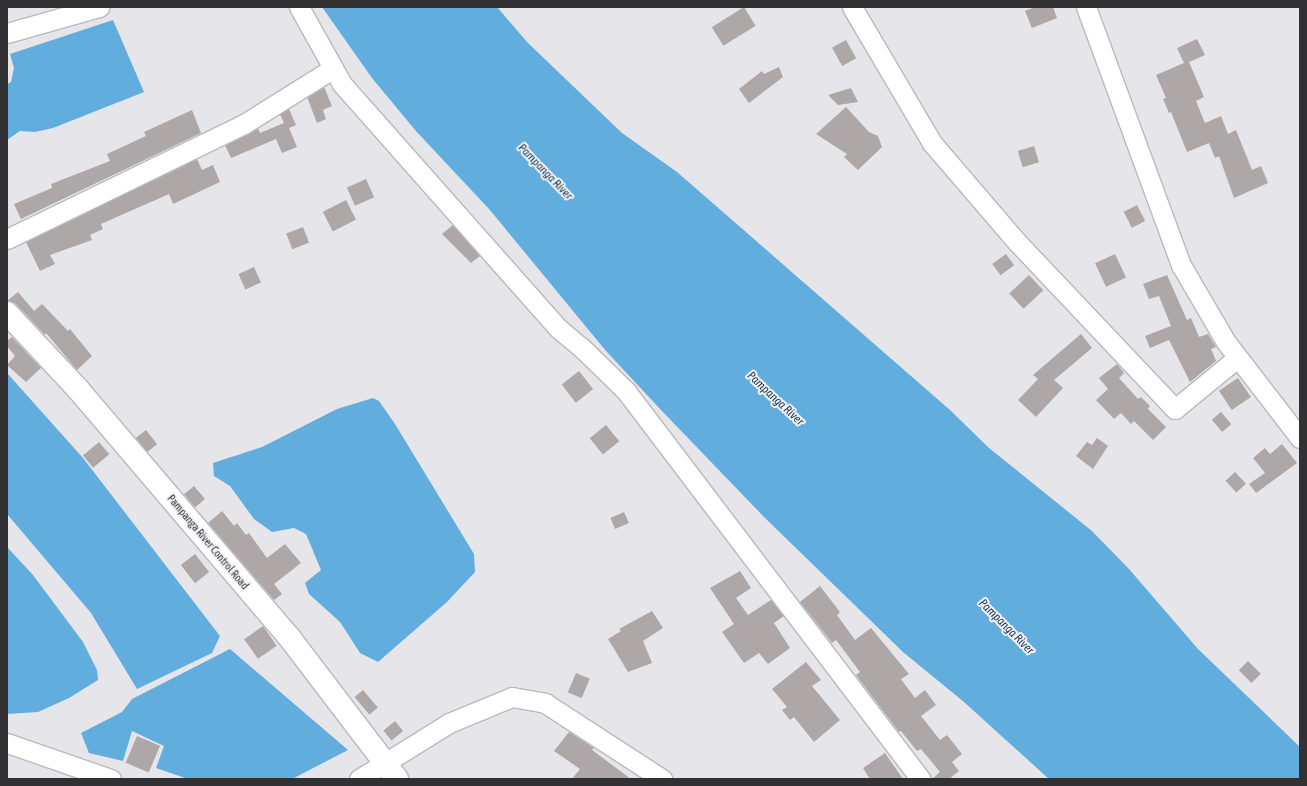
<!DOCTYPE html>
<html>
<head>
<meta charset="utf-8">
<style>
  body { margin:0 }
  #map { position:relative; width:1307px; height:786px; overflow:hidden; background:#e6e5ea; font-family:"Asap Condensed",sans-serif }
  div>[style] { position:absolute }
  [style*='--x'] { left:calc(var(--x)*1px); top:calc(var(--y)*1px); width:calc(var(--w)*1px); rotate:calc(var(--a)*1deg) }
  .water>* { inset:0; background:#61aede }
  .building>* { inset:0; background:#ada8a7; transform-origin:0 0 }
  .roads { filter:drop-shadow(1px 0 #b9b9be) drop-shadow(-1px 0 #b9b9be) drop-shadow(0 1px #b9b9be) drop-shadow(0 -1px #b9b9be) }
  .minor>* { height:19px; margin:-9.5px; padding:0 9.5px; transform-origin:9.5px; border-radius:9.5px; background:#fff }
  .major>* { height:22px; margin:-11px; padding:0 11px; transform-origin:11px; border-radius:11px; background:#fff }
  span { translate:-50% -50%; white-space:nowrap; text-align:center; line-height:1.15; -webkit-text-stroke:4px #f3f2f8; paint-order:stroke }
  .street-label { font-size:11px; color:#313133 }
  .water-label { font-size:12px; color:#17394d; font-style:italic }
  .frame { position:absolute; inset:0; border:8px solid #313133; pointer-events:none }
</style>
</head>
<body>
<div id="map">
  <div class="water">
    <div style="clip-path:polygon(322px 7px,497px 7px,527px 42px,622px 133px,677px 172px,950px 410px,989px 448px,1092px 531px,1129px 569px,1198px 649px,1300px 747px,1300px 779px,1049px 779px,964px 702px,903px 652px,765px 518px,661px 410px,606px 351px,489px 209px,415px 130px,372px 78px)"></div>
    <div style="clip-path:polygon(113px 20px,144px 92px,53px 128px,35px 132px,20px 131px,7px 140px,7px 84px,11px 82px,14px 68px,10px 54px)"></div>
    <div style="clip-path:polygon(7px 373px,83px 458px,220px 636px,212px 653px,137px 689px,91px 613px,7px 514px)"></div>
    <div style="clip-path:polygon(373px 398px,379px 401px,395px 424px,474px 554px,475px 572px,447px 602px,378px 662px,360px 653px,340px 622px,309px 594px,305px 583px,321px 570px,306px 534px,294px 528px,272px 532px,254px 519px,230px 486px,214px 476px,213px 463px,262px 447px,337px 409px)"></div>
    <div style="clip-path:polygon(7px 547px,33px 575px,83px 642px,97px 670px,98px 680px,69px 698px,38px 712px,7px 714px)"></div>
    <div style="clip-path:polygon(230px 649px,348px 750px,292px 779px,188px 779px,156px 768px,164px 746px,132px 731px,123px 761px,89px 753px,81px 733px,122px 712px,132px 699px)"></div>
  </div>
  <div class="building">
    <div style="left:744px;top:7px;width:22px;height:38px;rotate:58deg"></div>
    <div style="clip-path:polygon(1035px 7px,1053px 7px,1057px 18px,1032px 28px,1025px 11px)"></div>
    <div style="clip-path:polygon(1197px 39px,1205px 55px,1189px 62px,1204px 97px,1196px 101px,1205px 123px,1221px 116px,1228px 134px,1236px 130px,1252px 170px,1261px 166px,1268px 183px,1234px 198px,1219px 156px,1215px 158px,1209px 143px,1187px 152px,1171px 112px,1169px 113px,1163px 99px,1166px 98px,1156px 75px,1184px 63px,1177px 48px)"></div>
    <div style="left:846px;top:40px;width:21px;height:16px;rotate:61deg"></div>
    <div style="clip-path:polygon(779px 67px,783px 77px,749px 103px,739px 89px,762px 71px,764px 74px)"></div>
    <div style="clip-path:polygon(324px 87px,332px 106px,323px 110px,326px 119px,317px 123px,307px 97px)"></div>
    <div style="clip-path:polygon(851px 88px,858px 102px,838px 105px,828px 95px)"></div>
    <div style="clip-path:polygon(846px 107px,869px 132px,878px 136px,882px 147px,858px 170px,844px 157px,847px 154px,816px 134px)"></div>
    <div style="clip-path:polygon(289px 109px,296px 125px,289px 128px,297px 147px,282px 153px,276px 139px,231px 158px,225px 145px,258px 128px,260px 133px,284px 123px,280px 114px)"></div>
    <div style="clip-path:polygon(192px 110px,201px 133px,21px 219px,14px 204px,52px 188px,51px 184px,110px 161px,107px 154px,146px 136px,144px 132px)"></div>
    <div style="left:1034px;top:146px;width:17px;height:17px;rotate:73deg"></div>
    <div style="clip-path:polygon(197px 159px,202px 170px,213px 165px,220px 182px,173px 204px,169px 194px,101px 224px,103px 229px,90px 235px,92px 240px,50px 255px,55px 264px,40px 271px,26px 242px)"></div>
    <div style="left:366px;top:179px;width:20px;height:21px;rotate:66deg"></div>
    <div style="left:346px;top:200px;width:22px;height:26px;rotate:63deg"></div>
    <div style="left:1137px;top:205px;width:18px;height:15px;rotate:63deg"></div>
    <div style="clip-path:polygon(453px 225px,480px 256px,471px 263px,442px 234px)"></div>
    <div style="left:303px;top:227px;width:17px;height:18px;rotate:69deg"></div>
    <div style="left:1006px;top:254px;width:14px;height:17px;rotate:54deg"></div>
    <div style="left:1115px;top:254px;width:26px;height:22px;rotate:65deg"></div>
    <div style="left:254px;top:267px;width:17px;height:17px;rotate:66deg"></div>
    <div style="left:1029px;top:275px;width:21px;height:27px;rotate:47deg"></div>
    <div style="clip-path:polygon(1167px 275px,1187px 320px,1191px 318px,1199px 337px,1208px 334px,1216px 347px,1211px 349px,1216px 361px,1190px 382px,1169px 340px,1150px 348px,1145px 336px,1171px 326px,1159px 296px,1149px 299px,1143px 284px)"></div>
    <div style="clip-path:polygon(18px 292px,34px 311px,42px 304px,68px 331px,70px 329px,92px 356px,77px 370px,46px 333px,45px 335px,16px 304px,7px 301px)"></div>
    <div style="clip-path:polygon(1081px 334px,1092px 348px,1054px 380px,1063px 388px,1036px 417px,1018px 400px,1038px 379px,1033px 375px)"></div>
    <div style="clip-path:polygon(12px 337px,41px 368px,26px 382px,7px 365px,15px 356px,7px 346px,7px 341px)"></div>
    <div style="clip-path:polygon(1117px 364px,1124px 373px,1119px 378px,1138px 399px,1141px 397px,1150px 406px,1148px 409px,1166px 427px,1153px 440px,1134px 421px,1131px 424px,1121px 413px,1114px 419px,1096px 400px,1108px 389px,1099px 378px)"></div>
    <div style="left:579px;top:371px;width:23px;height:22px;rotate:52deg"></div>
    <div style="left:1238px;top:378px;width:23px;height:23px;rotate:56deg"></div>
    <div style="left:1221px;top:412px;width:16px;height:12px;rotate:50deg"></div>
    <div style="left:606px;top:425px;width:21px;height:21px;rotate:51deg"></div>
    <div style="left:146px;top:430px;width:18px;height:13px;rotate:52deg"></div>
    <div style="clip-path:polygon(1097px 438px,1108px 446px,1093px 469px,1076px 456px,1087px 442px,1092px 445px)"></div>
    <div style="left:99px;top:442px;width:16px;height:21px;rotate:50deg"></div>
    <div style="clip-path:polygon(1282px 444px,1297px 463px,1256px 493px,1249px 484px,1265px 473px,1253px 458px,1265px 448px,1270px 454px)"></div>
    <div style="left:1235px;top:472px;width:16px;height:13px;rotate:47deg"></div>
    <div style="left:194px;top:486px;width:17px;height:13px;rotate:50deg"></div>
    <div style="clip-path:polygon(222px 511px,234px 526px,237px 523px,246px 535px,249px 533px,267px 558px,285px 544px,301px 563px,274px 584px,282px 594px,274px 600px,208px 523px)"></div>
    <div style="left:624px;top:512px;width:12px;height:15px;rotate:66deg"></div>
    <div style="left:195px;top:554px;width:23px;height:18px;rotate:52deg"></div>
    <div style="clip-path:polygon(740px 571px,751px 588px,736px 598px,748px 615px,771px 600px,784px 616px,774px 623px,790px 648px,768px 664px,759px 653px,744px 663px,722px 632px,734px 624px,710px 588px)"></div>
    <div style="clip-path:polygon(820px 586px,840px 612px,837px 615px,855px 640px,871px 628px,909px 674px,901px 679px,915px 698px,925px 690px,936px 705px,921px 716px,940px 740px,947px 735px,962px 754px,952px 762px,959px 771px,949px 779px,932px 779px,940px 772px,921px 749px,917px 751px,901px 731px,899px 732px,856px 675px,860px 672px,836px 640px,832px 643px,800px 602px)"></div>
    <div style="clip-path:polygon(652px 611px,663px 628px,643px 641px,652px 663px,628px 672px,608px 639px,621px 631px,619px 629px)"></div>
    <div style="left:263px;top:626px;width:24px;height:23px;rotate:55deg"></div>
    <div style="left:1248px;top:661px;width:18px;height:13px;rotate:45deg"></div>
    <div style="clip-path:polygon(806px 662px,821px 680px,812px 686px,840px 720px,814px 742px,794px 717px,790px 720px,782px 710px,787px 707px,772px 689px)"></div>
    <div style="left:576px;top:673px;width:15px;height:21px;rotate:23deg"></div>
    <div style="left:363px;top:690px;width:23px;height:11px;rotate:50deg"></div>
    <div style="left:395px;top:721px;width:13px;height:15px;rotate:51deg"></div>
    <div style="clip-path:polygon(569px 732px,594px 748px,592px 750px,631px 779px,572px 779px,580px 769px,554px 751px)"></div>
    <div style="left:137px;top:736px;width:25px;height:29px;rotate:23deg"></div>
    <div style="clip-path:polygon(885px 753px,903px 779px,870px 779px,863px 768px)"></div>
  </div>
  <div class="roads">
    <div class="minor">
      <div style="--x:299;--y:7;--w:88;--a:60.8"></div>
      <div style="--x:342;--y:84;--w:326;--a:48.5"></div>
      <div style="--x:558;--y:328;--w:31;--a:40"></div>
      <div style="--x:582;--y:348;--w:62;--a:44.3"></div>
      <div style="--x:626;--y:391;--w:487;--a:52.8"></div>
      <div style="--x:852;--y:7;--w:158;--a:59.5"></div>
      <div style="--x:932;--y:143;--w:130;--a:49.4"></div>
      <div style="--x:1017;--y:242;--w:230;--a:46.6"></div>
      <div style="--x:1175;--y:409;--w:80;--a:-39.4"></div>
      <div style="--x:1086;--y:7;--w:275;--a:69.8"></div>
      <div style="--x:1181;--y:265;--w:89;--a:59.7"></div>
      <div style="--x:1226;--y:342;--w:121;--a:52.4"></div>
      <div style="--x:7;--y:33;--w:96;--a:-15.8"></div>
      <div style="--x:7;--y:239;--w:263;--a:-25.9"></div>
      <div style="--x:244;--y:124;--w:104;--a:-32"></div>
      <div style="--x:7;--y:743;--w:110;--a:19.1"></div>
      <div style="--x:359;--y:779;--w:106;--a:-31.9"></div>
      <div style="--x:449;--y:723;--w:68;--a:-22.4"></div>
      <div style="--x:512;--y:697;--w:34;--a:10"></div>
      <div style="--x:545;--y:703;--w:140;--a:33"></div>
    </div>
    <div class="major">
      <div style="--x:7;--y:313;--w:103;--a:47"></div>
      <div style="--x:77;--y:388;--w:327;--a:49.6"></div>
      <div style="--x:289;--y:637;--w:178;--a:52.7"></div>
    </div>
  </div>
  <div class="street-label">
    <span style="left:208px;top:542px;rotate:50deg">Pampanga River Control Road</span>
  </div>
  <div class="water-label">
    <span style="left:545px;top:172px;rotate:46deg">Pampanga River</span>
    <span style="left:775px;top:399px;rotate:43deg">Pampanga River</span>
    <span style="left:1006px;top:627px;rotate:45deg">Pampanga River</span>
  </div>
  <div class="frame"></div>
</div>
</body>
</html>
